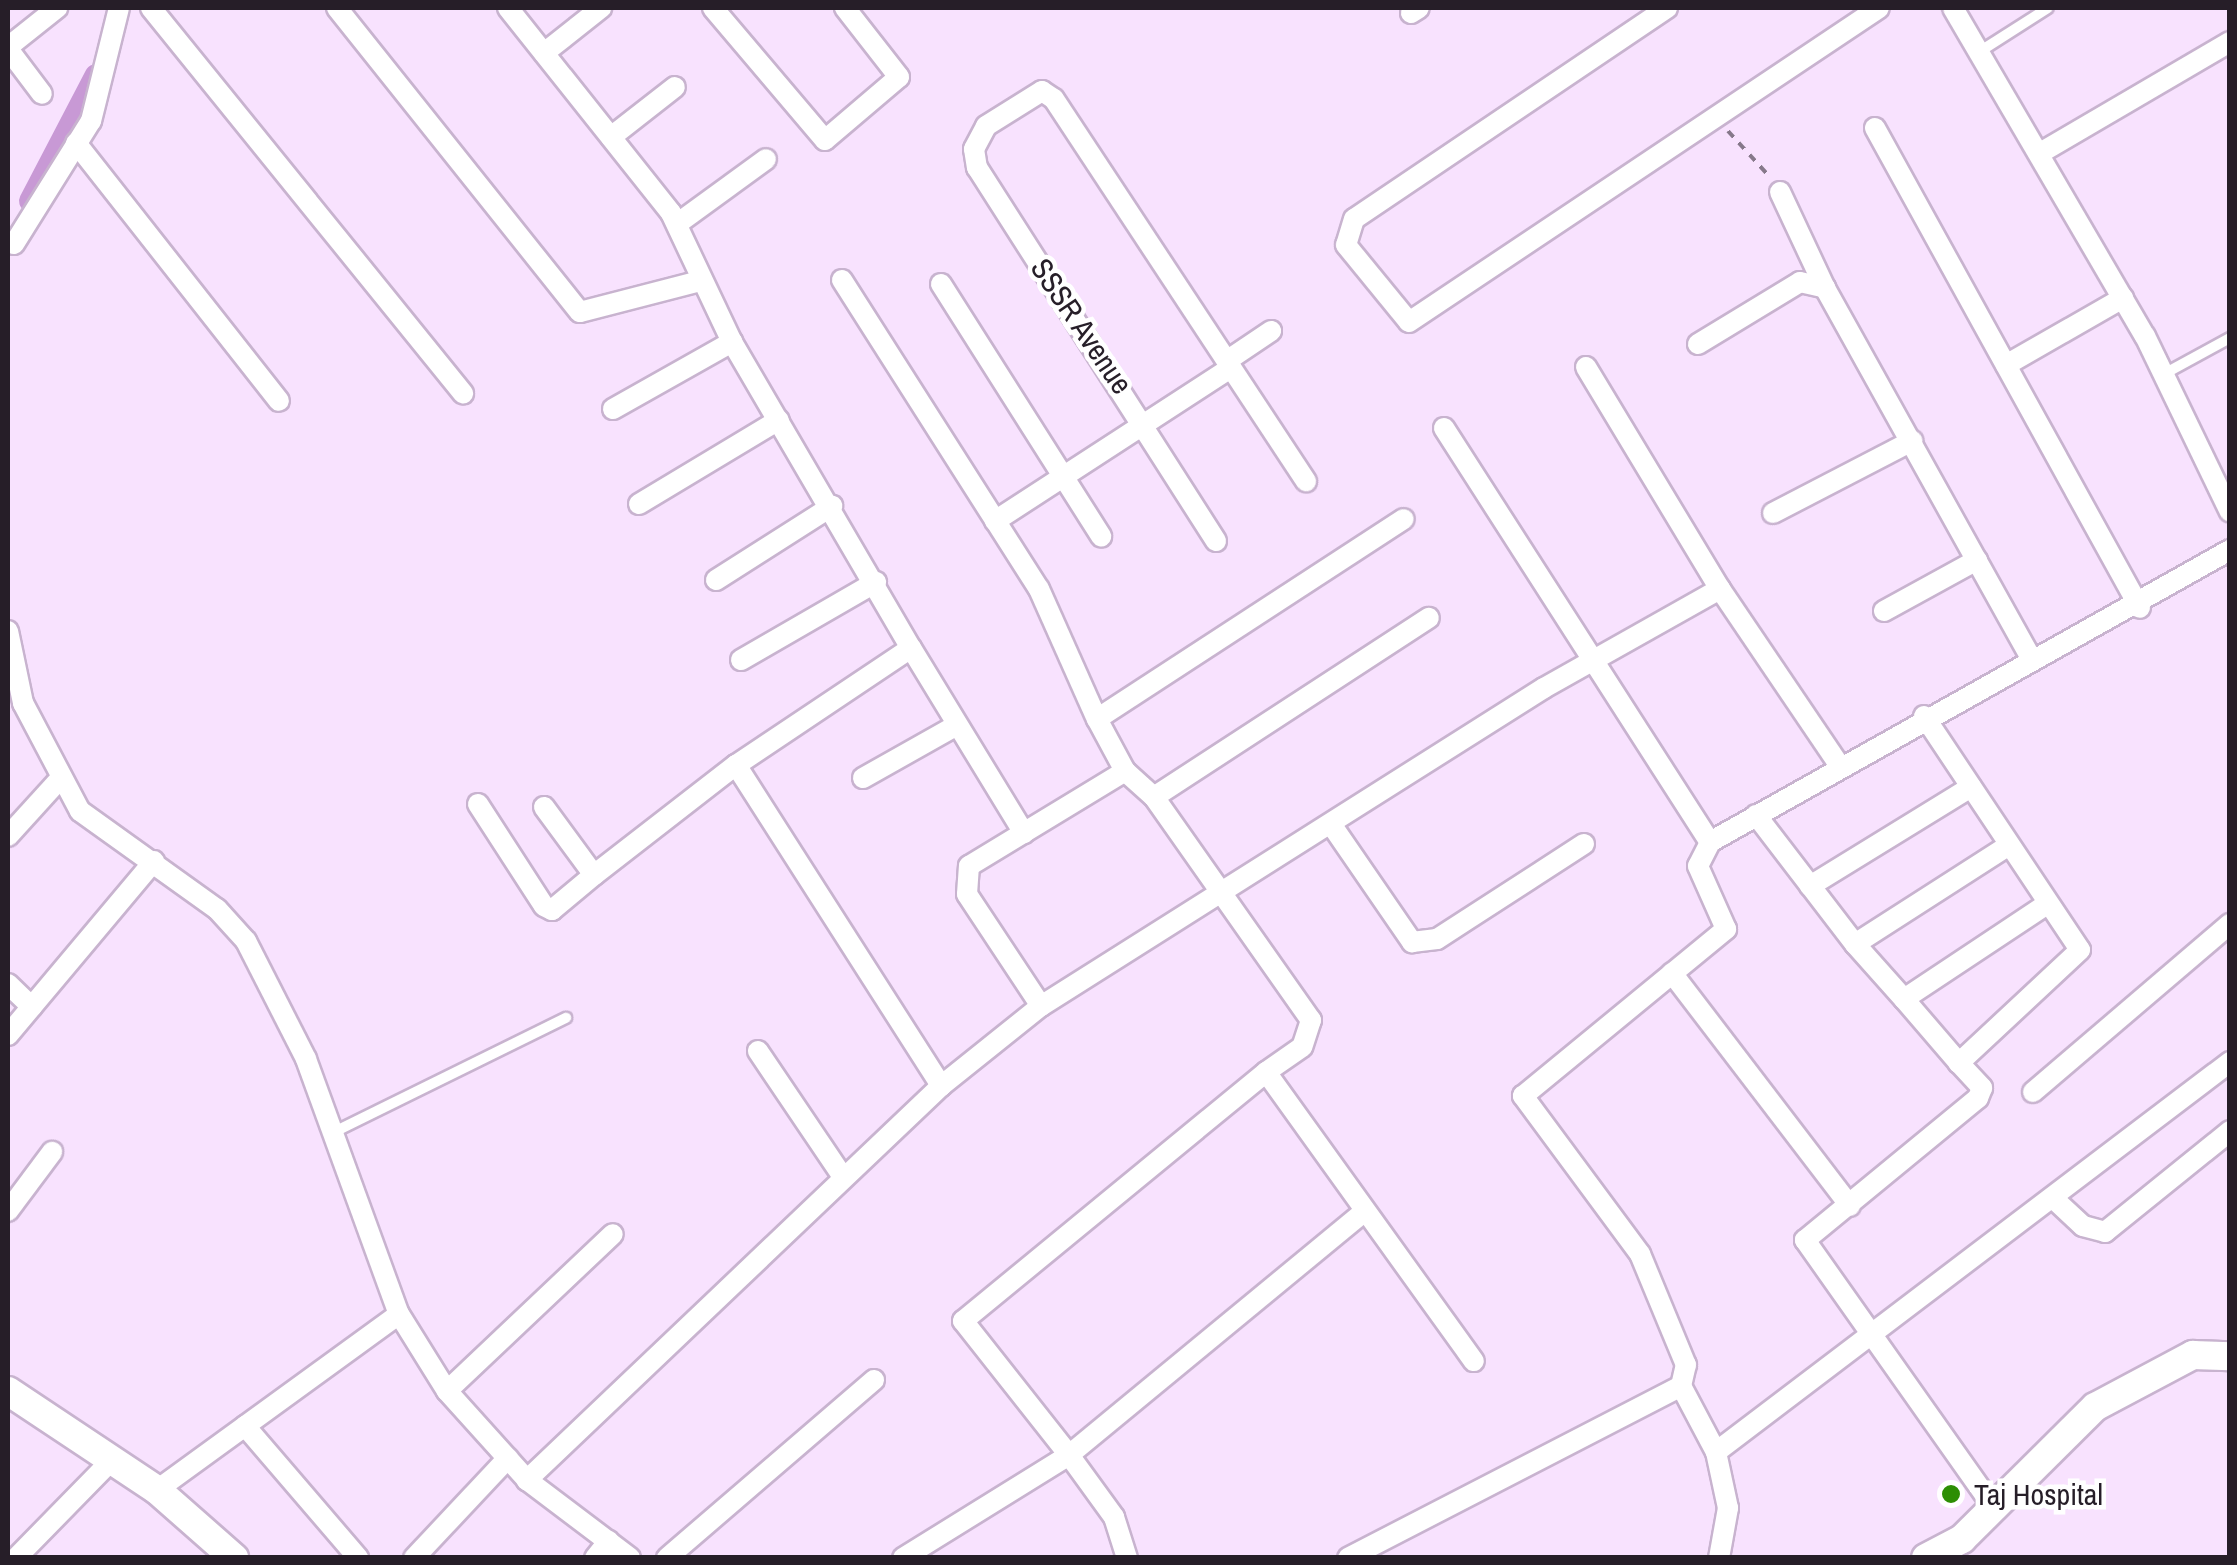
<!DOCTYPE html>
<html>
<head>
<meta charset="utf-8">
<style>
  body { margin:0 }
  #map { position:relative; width:2237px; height:1565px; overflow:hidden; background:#f8e2fe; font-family:"Archivo Narrow",sans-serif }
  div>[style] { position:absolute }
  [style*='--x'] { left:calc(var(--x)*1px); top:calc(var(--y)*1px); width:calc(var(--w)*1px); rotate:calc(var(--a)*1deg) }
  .canal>* { height:22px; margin:-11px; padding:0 11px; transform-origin:11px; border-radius:11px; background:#c899d5 }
  .path>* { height:4px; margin-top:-2px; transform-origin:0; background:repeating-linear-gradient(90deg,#86788a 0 8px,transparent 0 16px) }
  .roads { filter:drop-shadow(2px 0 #c8b3cf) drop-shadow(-2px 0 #c8b3cf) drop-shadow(0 2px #c8b3cf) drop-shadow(0 -2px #c8b3cf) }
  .lane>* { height:10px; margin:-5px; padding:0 5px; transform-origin:5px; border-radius:5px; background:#fff }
  .street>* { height:20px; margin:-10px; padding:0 10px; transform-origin:10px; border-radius:10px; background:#fff }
  .secondary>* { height:28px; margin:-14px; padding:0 14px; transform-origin:14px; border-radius:14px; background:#fff }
  .dots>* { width:28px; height:28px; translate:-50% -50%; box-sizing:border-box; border:5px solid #fff; border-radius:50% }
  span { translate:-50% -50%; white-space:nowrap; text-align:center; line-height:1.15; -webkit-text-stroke:9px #fff; paint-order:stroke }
  .street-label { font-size:30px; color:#261e28 }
  .poi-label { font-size:30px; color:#261e28 }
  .left { translate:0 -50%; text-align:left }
  .frame { position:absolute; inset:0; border:10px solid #261e28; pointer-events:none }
</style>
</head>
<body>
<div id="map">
  <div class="canal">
    <div style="--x:30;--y:201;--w:142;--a:-62.4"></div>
  </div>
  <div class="path">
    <div style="--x:1728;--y:131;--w:59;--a:47.7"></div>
  </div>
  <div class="roads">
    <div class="lane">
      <div style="--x:1982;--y:50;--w:78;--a:-32.5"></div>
      <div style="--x:2164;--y:374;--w:75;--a:-28.6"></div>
      <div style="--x:332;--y:1133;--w:261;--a:-26.2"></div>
    </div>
    <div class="street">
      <div style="--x:151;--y:8;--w:496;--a:51"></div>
      <div style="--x:337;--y:8;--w:389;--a:51.4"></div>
      <div style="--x:580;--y:312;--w:124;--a:-14.5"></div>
      <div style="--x:508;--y:8;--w:262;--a:51.5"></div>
      <div style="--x:671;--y:213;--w:143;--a:64.7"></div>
      <div style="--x:732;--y:342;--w:355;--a:59.7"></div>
      <div style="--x:911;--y:648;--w:211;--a:146.2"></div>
      <div style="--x:736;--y:765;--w:381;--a:57.4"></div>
      <div style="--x:941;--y:1086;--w:572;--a:136.42"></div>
      <div style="--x:713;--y:8;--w:173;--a:49.7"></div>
      <div style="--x:825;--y:140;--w:97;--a:-40.4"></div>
      <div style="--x:899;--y:77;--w:88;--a:-128"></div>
      <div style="--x:1667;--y:8;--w:377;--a:146"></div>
      <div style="--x:1354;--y:219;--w:27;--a:107"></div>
      <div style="--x:1346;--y:245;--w:99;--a:50.7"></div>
      <div style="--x:1409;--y:322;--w:565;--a:-33.75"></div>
      <div style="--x:1953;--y:8;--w:380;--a:59.7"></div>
      <div style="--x:2145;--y:336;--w:195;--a:64.2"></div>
      <div style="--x:1411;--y:13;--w:9;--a:-32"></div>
      <div style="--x:8;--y:47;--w:63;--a:-38.5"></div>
      <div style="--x:8;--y:49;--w:56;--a:52.9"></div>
      <div style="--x:544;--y:53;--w:73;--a:-38.3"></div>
      <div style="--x:1875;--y:128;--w:548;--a:61.1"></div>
      <div style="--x:611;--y:137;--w:81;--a:-38"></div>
      <div style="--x:76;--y:143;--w:328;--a:51.8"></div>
      <div style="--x:2040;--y:153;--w:220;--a:-30.3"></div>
      <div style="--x:1780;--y:192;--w:106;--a:64.9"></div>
      <div style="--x:677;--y:224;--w:110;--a:-36.1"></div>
      <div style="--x:14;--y:244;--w:145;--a:-58"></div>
      <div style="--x:91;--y:121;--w:116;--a:-76.1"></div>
      <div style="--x:842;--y:280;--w:366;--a:57.5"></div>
      <div style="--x:1039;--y:589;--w:142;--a:66"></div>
      <div style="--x:941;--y:284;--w:299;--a:57.6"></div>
      <div style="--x:1698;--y:344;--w:119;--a:-31.3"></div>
      <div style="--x:1800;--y:282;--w:26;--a:13"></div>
      <div style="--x:1825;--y:288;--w:426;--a:60.9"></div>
      <div style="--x:2006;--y:365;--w:135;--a:-29.8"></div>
      <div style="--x:1586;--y:367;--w:259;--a:58.9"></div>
      <div style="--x:613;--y:409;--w:137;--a:-29.4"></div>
      <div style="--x:1444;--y:428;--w:492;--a:57.3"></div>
      <div style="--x:639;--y:504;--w:163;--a:-31"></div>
      <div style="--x:1773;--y:513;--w:157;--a:-27.4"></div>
      <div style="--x:995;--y:521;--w:281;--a:-33"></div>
      <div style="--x:1231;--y:368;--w:9;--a:-111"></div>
      <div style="--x:1228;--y:360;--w:52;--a:-34"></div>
      <div style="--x:1216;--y:541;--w:443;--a:-122.6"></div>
      <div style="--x:977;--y:168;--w:19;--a:-99"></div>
      <div style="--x:974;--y:149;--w:26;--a:-62"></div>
      <div style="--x:986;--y:126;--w:66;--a:-32"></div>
      <div style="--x:1042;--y:91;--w:14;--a:34"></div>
      <div style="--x:1054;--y:99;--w:458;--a:56.6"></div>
      <div style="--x:716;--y:580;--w:138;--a:-32.5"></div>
      <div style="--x:1884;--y:611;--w:106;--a:-28.7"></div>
      <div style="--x:8;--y:631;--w:74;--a:78.2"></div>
      <div style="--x:23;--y:703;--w:122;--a:62.2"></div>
      <div style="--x:80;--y:811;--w:168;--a:35.6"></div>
      <div style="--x:217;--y:909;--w:43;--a:47.8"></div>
      <div style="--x:246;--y:941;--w:132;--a:63"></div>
      <div style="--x:306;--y:1059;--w:271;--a:70"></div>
      <div style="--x:399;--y:1314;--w:91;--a:58.1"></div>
      <div style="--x:447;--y:1391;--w:120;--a:48"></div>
      <div style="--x:527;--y:1480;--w:129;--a:37.1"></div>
      <div style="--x:911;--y:648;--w:217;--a:58.6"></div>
      <div style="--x:741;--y:660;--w:156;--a:-30"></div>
      <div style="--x:1924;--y:716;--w:281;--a:56.3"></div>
      <div style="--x:2080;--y:950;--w:166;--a:137"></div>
      <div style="--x:1959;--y:1063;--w:84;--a:-130.7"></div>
      <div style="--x:1904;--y:999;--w:172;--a:-33.6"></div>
      <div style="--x:1125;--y:771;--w:39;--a:42"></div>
      <div style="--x:1154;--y:797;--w:328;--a:-33.1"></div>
      <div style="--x:863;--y:778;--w:108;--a:-29.4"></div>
      <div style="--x:1154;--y:797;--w:273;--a:54.9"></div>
      <div style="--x:1311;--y:1020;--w:28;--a:108"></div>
      <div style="--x:1302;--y:1047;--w:44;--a:145.2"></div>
      <div style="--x:478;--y:804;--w:121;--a:57.1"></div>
      <div style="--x:544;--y:906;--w:9;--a:27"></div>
      <div style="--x:552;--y:910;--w:55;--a:-39.8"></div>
      <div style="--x:544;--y:807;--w:84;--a:53.7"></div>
      <div style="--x:594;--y:875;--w:180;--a:-37.8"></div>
      <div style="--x:1756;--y:815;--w:163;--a:52.5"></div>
      <div style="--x:1855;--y:944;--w:183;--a:-32.7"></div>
      <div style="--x:1333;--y:827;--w:140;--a:55.5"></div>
      <div style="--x:1412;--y:942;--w:25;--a:-7"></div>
      <div style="--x:1437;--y:939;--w:175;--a:-32.9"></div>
      <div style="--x:8;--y:836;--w:76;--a:-47.7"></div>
      <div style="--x:1810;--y:886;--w:189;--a:-31.6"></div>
      <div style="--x:1855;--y:944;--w:74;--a:48.3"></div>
      <div style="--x:1672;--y:973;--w:293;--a:52.6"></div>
      <div style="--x:8;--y:984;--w:33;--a:44"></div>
      <div style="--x:1041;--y:1006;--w:595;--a:-32.3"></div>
      <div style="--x:1544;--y:688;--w:202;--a:-29.4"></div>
      <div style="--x:1720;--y:589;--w:214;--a:55.9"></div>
      <div style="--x:8;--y:1035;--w:227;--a:-50"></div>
      <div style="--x:758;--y:1051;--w:152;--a:56"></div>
      <div style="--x:1959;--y:1063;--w:34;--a:47"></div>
      <div style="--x:1982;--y:1088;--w:11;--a:112"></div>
      <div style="--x:1978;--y:1098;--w:224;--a:140.6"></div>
      <div style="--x:1805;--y:1240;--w:329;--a:54.8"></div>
      <div style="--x:941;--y:1086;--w:128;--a:-38.7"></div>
      <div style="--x:1041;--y:1006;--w:134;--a:-123.5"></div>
      <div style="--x:967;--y:894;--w:28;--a:-86"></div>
      <div style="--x:969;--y:866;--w:183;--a:-31.3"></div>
      <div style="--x:1125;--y:771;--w:59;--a:-118.3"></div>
      <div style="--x:1097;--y:719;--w:366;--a:-33.1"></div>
      <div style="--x:2033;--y:1092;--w:259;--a:-40.5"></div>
      <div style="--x:2055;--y:1200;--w:38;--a:43"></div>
      <div style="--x:2083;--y:1226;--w:23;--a:15"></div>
      <div style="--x:2105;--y:1232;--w:161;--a:-38.9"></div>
      <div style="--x:8;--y:1211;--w:74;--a:-53.3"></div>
      <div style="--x:447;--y:1391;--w:228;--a:-43.4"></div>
      <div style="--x:245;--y:1426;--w:174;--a:49.4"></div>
      <div style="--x:1716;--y:1452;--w:645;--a:-37.19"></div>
      <div style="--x:157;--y:1490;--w:299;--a:-36"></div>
      <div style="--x:16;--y:1558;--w:137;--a:-45.6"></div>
      <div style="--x:414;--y:1558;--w:137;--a:-46.8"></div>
      <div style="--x:595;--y:1558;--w:22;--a:-51"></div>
      <div style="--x:667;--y:1558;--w:273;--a:-40.7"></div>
      <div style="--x:903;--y:1558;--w:195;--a:-31.8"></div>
      <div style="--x:1069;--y:1455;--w:171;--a:-128.3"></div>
      <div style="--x:963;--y:1321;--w:392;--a:-39.4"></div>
      <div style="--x:1266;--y:1072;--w:356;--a:54.3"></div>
      <div style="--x:1127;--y:1558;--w:43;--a:-107.6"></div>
      <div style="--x:1114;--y:1517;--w:77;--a:-126"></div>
      <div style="--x:1069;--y:1455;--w:382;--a:-39.5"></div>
      <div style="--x:1348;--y:1558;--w:375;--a:-27.3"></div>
      <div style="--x:1719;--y:1558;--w:51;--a:-79.8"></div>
      <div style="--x:1728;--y:1508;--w:57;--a:-102.1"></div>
      <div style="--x:1716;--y:1452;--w:75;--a:-117.9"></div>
      <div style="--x:1681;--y:1386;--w:22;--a:-77"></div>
      <div style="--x:1686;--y:1365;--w:120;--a:-112.5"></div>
      <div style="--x:1640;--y:1254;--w:197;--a:-126.5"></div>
      <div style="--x:1523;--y:1096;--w:263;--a:-39.4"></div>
      <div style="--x:1726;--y:929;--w:69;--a:-114"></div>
      <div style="--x:1698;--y:866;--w:27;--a:-63"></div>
      <div style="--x:1710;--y:842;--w:596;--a:-29.32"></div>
    </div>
    <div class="secondary">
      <div style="--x:8;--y:1391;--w:179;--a:33.6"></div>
      <div style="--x:157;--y:1490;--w:103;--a:41.4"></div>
      <div style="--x:1926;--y:1558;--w:41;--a:-27.8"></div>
      <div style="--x:1962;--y:1539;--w:187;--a:-44.8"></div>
      <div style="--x:2095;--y:1407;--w:111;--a:-28"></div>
      <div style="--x:2193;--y:1355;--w:37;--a:2"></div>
    </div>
  </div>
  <div class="dots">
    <div style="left:1951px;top:1494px;background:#2d8e04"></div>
  </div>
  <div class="street-label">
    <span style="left:1082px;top:326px;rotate:56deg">SSSR Avenue</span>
  </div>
  <div class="poi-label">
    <span class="left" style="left:1974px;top:1494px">Taj Hospital</span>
  </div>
  <div class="frame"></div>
</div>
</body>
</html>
